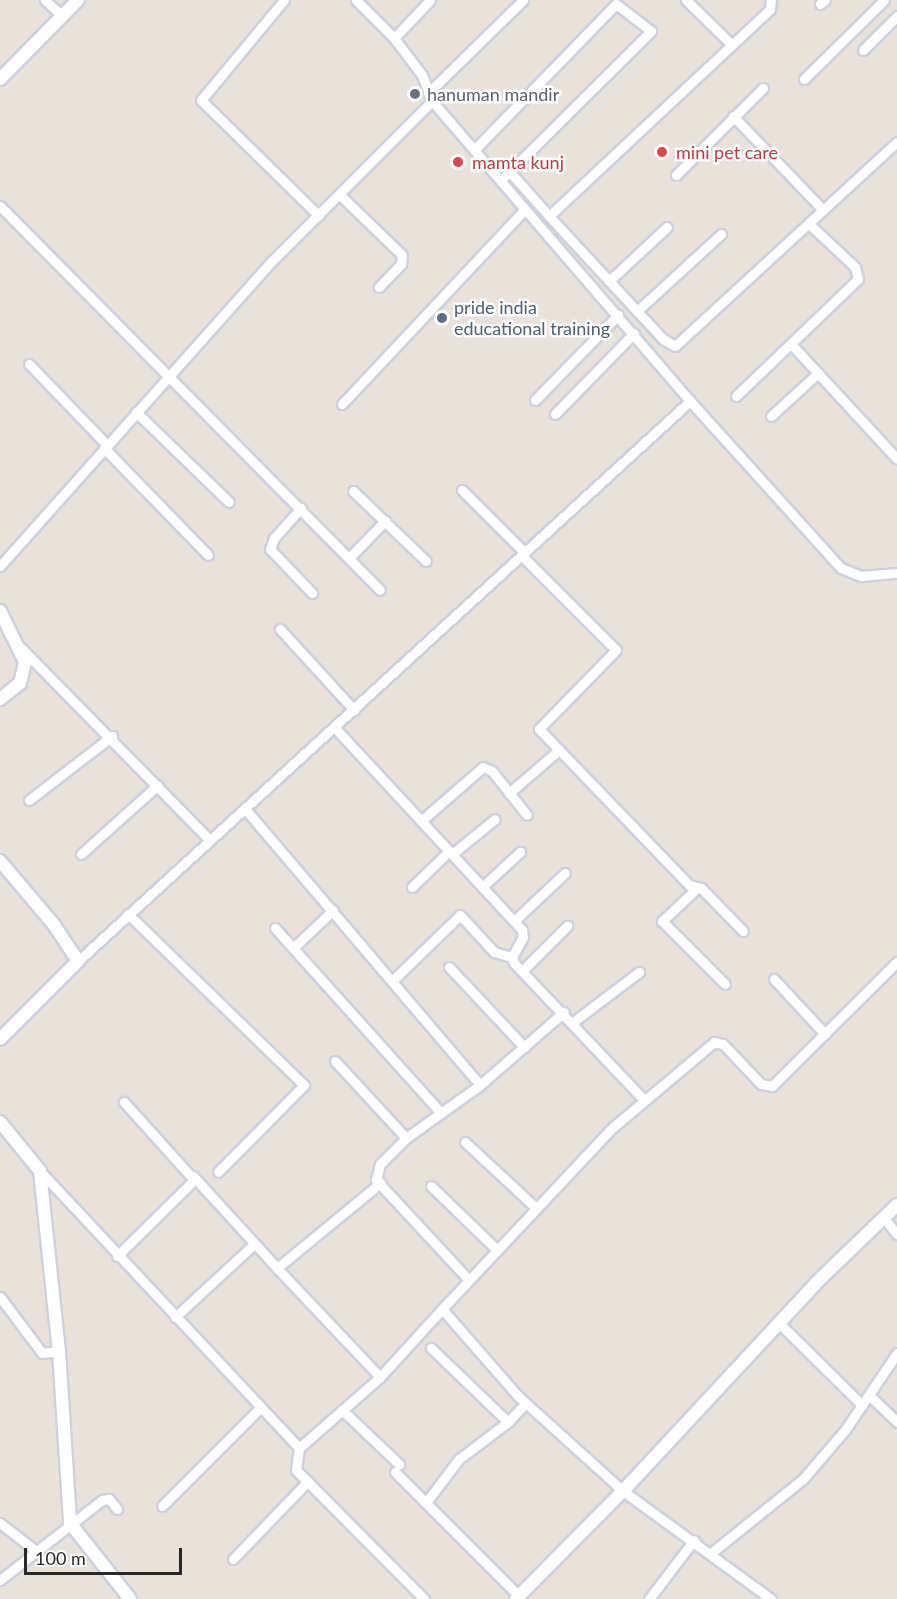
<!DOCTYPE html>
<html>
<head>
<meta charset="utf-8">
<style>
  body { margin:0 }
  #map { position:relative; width:897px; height:1599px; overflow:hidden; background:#e9e2db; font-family:Lato,sans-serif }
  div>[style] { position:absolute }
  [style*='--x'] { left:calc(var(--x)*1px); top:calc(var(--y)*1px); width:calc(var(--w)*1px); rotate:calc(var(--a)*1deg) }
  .roads { filter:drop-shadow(2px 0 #cdd1dc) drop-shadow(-2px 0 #cdd1dc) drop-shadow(0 2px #cdd1dc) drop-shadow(0 -2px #cdd1dc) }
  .minor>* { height:9px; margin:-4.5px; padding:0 4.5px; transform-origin:4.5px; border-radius:4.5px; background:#fff }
  .tertiary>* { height:12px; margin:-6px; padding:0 6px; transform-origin:6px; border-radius:6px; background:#fff }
  .dots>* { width:16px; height:16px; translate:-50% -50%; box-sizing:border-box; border:3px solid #fff; border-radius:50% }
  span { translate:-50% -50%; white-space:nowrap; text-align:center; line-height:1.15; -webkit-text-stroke:5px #fff; paint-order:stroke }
  .worship-label { font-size:18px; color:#5b616d }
  .left { translate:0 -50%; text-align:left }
  .health-label { font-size:18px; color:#be3a42 }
  .service-label { font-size:18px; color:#4e5e75 }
  .scale { position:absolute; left:24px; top:1548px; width:158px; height:27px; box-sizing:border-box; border:3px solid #282828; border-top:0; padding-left:8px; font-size:18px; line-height:21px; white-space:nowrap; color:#282828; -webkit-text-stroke:4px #fff; paint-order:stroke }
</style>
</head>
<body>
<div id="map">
  <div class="roads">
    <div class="minor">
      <div style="--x:45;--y:0;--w:23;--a:43"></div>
      <div style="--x:284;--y:0;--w:130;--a:129.7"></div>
      <div style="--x:201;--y:100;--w:165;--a:44.5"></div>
      <div style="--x:356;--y:0;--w:54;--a:45"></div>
      <div style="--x:394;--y:38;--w:46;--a:52.9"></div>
      <div style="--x:422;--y:75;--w:28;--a:69"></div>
      <div style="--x:432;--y:101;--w:396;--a:49.3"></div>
      <div style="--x:690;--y:401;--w:225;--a:47.9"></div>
      <div style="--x:841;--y:568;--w:22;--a:22"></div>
      <div style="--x:861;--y:576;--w:36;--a:-5"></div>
      <div style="--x:686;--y:0;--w:64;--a:44.4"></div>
      <div style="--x:820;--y:4;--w:6;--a:-39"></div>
      <div style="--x:394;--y:38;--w:52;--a:-46.5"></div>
      <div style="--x:863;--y:50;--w:48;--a:-45"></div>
      <div style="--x:804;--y:79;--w:112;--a:-44.6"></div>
      <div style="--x:428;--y:93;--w:133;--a:-44.4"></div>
      <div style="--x:733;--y:116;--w:130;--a:46.2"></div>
      <div style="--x:475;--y:149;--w:202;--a:-45.8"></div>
      <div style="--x:616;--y:4;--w:44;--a:37.6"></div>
      <div style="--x:651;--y:31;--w:211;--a:135.2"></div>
      <div style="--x:510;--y:172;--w:59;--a:48.4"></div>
      <div style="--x:549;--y:216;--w:303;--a:-43.1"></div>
      <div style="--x:770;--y:9;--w:9;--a:-84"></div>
      <div style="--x:676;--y:175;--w:123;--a:-45"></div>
      <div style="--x:340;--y:195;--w:86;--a:44.1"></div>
      <div style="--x:402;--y:255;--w:9;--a:96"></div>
      <div style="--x:401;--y:264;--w:32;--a:134"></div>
      <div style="--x:0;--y:206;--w:540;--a:45.3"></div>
      <div style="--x:549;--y:216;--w:168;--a:47.2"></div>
      <div style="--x:663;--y:339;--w:14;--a:30"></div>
      <div style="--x:675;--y:346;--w:301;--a:-42.6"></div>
      <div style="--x:609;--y:281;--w:79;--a:-43"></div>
      <div style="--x:637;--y:311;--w:114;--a:-42.5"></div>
      <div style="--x:791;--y:344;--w:156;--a:47.3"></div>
      <div style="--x:29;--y:364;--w:112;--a:46.1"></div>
      <div style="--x:736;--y:396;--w:169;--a:-43.8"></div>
      <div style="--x:858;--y:279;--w:12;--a:-104"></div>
      <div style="--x:855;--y:267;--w:64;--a:-136.9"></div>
      <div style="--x:535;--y:400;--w:119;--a:-45.7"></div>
      <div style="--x:342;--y:404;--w:267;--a:-46.8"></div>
      <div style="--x:136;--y:412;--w:129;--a:44.1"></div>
      <div style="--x:555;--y:414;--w:113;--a:-45.7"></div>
      <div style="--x:771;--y:416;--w:64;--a:-42.5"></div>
      <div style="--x:104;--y:448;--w:149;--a:45.8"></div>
      <div style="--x:462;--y:490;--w:88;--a:45"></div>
      <div style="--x:353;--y:491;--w:101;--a:43.8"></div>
      <div style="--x:301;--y:508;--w:40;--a:132"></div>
      <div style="--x:274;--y:538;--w:12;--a:110"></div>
      <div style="--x:270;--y:549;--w:61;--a:46.3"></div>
      <div style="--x:521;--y:555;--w:134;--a:45"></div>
      <div style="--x:616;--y:650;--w:110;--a:134.3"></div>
      <div style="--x:539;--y:729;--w:216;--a:46.1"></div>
      <div style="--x:689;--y:885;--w:12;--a:14"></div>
      <div style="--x:701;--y:888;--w:60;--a:45.7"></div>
      <div style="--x:349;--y:558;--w:52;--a:-45.8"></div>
      <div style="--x:0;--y:566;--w:407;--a:-48.3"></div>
      <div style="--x:271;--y:262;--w:228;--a:-45"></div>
      <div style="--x:280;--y:629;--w:110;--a:47.6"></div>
      <div style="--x:21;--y:648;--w:269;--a:45.5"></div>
      <div style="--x:335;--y:728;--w:275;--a:47.2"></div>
      <div style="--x:522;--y:930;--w:7;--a:82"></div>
      <div style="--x:523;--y:937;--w:23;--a:119"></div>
      <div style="--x:512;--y:957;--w:6;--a:72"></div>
      <div style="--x:514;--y:963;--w:187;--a:46.5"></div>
      <div style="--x:509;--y:793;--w:66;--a:-40.7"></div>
      <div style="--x:29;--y:800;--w:105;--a:-37.6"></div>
      <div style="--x:246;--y:810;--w:361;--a:49.6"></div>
      <div style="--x:421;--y:821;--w:82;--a:-41.1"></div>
      <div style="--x:483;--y:767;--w:10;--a:24"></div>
      <div style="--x:492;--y:771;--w:56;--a:51.5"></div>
      <div style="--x:81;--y:854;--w:103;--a:-41.9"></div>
      <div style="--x:452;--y:854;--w:55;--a:-39.1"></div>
      <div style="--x:412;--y:887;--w:52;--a:-44.2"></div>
      <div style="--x:482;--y:887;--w:52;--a:-42.6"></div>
      <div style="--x:696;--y:889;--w:47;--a:136.7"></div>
      <div style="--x:662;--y:921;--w:89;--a:45"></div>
      <div style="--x:128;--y:914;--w:245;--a:44.2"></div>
      <div style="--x:304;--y:1085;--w:122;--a:134.7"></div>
      <div style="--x:514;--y:921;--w:70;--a:-43.3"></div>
      <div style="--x:275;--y:928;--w:249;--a:48.1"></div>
      <div style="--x:293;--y:948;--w:55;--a:-43.5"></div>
      <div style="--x:78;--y:961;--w:830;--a:-42.46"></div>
      <div style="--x:449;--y:967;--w:110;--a:46.8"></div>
      <div style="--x:522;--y:971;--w:64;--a:-45"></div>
      <div style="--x:774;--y:979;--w:75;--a:47.2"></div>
      <div style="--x:393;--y:980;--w:93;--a:-44.1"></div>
      <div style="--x:460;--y:915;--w:50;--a:47.4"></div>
      <div style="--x:494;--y:952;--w:19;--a:16"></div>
      <div style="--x:573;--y:1022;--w:83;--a:-37.1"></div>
      <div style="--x:335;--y:1061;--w:105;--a:47.3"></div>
      <div style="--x:465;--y:1142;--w:97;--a:42.9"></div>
      <div style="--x:40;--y:1171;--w:379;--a:46.9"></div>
      <div style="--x:299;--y:1448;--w:108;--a:-41.2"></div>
      <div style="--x:380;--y:1377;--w:92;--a:-47.6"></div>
      <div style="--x:442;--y:1309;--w:116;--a:48.9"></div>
      <div style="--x:518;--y:1396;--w:142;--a:42.1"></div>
      <div style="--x:623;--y:1491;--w:183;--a:36.1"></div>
      <div style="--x:193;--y:1176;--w:126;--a:47.6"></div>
      <div style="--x:431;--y:1186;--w:92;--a:44.1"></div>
      <div style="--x:883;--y:1217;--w:22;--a:51"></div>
      <div style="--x:117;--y:1256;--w:108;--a:-44.6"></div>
      <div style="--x:194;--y:1180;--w:105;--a:-131.9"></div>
      <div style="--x:469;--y:1280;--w:137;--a:-132.9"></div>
      <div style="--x:376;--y:1180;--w:16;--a:-76"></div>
      <div style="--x:380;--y:1164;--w:37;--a:-45"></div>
      <div style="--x:406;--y:1138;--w:91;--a:-35.6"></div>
      <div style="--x:480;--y:1085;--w:111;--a:-41"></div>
      <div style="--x:0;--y:1297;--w:70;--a:53.1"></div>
      <div style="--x:42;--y:1353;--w:17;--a:-7"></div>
      <div style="--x:442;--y:1309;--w:248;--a:-46.8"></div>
      <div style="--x:612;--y:1128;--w:133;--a:-40.1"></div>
      <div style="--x:714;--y:1042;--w:9;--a:13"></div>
      <div style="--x:723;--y:1044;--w:55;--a:46.5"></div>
      <div style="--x:761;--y:1084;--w:11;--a:10"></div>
      <div style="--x:772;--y:1086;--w:176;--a:-44.8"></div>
      <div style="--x:175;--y:1317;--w:108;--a:-42.7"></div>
      <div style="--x:779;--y:1323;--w:117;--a:44.7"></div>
      <div style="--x:431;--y:1348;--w:107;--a:43.9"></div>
      <div style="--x:380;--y:1377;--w:150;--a:-133.4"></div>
      <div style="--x:277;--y:1268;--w:134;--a:-39.5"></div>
      <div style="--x:869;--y:1395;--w:39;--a:44"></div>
      <div style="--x:342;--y:1410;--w:79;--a:43.5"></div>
      <div style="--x:299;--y:1448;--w:22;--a:98"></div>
      <div style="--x:296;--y:1470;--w:182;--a:45.2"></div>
      <div style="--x:395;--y:1472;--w:175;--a:45"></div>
      <div style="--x:427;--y:1501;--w:53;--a:-52.7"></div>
      <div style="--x:459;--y:1459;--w:61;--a:-37.1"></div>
      <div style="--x:508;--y:1422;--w:26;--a:-47"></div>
      <div style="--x:162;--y:1506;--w:140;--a:-45"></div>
      <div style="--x:0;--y:1523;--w:46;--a:37.9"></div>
      <div style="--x:711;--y:1553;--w:118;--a:-38.8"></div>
      <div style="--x:803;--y:1479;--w:65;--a:-49.4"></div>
      <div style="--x:845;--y:1430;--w:93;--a:-56"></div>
      <div style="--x:233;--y:1559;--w:108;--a:-46.1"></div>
      <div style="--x:0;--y:1580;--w:130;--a:-38.1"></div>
      <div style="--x:102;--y:1500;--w:7;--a:-8"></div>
      <div style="--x:109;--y:1499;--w:13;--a:51"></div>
      <div style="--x:649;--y:1599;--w:74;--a:-52.7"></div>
    </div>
    <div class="tertiary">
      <div style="--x:0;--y:79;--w:111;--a:-45.4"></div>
      <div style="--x:0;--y:611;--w:57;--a:63.9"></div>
      <div style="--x:25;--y:662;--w:22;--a:103"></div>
      <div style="--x:20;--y:683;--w:26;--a:141"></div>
      <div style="--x:0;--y:861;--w:84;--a:49.8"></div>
      <div style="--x:54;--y:925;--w:43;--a:56.3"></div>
      <div style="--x:78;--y:961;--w:110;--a:135"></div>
      <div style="--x:0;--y:1122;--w:63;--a:50.8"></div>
      <div style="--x:40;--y:1171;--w:181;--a:84"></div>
      <div style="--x:59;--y:1351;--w:172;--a:86.3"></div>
      <div style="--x:70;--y:1523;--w:97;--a:51.7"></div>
      <div style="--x:516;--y:1599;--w:152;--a:-45.3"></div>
      <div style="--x:623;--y:1491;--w:285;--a:-47.1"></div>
      <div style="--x:817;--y:1282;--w:111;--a:-43.9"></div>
    </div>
  </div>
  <div class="dots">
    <div style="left:415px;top:94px;background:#6b7280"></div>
    <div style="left:662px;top:152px;background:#e0444e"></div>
    <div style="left:458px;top:162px;background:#e0444e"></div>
    <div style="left:442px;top:318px;background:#5c6f8a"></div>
  </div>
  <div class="worship-label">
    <span class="left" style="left:427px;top:94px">hanuman mandir</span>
  </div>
  <div class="health-label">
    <span class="left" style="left:676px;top:152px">mini pet care</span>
    <span class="left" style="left:472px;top:162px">mamta kunj</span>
  </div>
  <div class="service-label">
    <span class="left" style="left:454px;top:318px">pride india<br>educational training</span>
  </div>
  <div class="scale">100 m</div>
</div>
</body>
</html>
